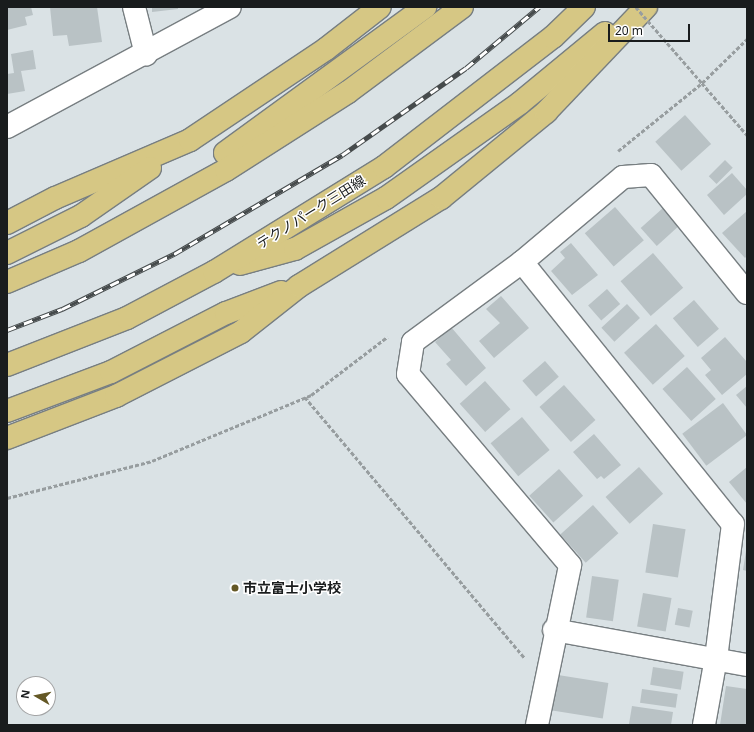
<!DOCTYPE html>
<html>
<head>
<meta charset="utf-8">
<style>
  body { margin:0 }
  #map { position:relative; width:754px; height:732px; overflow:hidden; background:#dae2e5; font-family:"Noto Sans","Noto Sans JP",sans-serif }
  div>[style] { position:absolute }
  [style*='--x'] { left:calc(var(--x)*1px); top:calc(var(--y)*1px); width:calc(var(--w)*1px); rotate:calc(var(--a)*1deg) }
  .building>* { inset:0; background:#b9c2c5; transform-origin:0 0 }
  .path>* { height:2.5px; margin-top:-1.25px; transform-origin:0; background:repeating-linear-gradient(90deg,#979d9f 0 4px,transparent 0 6px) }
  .roads { filter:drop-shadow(1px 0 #777e81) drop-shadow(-1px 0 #777e81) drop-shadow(0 1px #777e81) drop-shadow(0 -1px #777e81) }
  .minor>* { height:22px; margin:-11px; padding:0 11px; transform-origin:11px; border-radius:11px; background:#fff }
  .major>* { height:22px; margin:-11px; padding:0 11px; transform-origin:11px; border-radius:11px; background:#d6c784 }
  .rail>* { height:4.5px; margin-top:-2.25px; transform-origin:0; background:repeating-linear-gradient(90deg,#fff 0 9px,#464b4c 0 18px); box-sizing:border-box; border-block:1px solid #464b4c }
  .path-bridge>* { height:2.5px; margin-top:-1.25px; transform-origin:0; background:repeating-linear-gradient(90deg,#979d9f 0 4px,transparent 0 6px) }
  .dots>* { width:11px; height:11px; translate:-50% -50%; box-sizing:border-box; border:2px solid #fff; border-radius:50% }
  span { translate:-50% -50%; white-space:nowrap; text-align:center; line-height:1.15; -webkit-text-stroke:3px #fff; paint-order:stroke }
  .street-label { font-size:14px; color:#191c1d }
  .poi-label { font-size:14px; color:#191c1d; font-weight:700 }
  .left { translate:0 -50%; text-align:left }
  .frame { position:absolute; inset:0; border:8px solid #191c1d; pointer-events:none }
  .north { position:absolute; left:16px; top:676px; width:40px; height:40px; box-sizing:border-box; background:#fff; border:1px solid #a3a4a5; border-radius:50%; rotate:279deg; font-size:11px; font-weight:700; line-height:16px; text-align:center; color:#191c1d }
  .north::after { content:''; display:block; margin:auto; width:14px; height:18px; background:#645825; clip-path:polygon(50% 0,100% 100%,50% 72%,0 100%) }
  .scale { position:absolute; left:608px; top:24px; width:82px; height:18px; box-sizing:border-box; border:2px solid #191c1d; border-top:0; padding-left:5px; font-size:12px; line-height:14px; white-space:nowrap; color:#191c1d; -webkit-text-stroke:3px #fff; paint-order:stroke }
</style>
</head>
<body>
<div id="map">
  <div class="building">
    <div style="clip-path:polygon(7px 7px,31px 7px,33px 15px,25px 17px,27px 25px,7px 30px)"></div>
    <div style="clip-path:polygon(50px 7px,97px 7px,102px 42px,69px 46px,67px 35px,53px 36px)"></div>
    <div style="clip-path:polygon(152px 7px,178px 7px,178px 9px,152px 12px)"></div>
    <div style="clip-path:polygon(33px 50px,36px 69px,21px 71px,25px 91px,7px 94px,7px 74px,14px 73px,11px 54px)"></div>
    <div style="left:685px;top:115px;width:39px;height:40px;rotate:48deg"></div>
    <div style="left:725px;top:160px;width:11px;height:23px;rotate:45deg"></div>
    <div style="clip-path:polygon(732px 173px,747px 190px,747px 194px,724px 215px,707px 195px)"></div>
    <div style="left:615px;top:207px;width:44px;height:40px;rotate:49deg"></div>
    <div style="left:663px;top:208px;width:24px;height:30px;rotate:48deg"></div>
    <div style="clip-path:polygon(747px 211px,747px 256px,745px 258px,722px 233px)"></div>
    <div style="clip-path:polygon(571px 243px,598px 275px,572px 295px,551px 271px,565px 258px,560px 252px)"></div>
    <div style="left:653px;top:253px;width:46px;height:43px;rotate:49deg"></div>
    <div style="left:607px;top:289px;width:20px;height:25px;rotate:49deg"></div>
    <div style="clip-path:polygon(501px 296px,529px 328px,494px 358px,479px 341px,500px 323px,486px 309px)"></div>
    <div style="left:694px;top:300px;width:38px;height:28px;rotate:49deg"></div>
    <div style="left:627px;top:304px;width:19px;height:35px;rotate:47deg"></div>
    <div style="left:656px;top:324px;width:43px;height:43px;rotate:48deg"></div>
    <div style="clip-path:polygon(451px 327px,486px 368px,466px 386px,446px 364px,451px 360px,435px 342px)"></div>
    <div style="clip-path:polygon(725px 337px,747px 362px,747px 374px,722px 395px,705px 375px,711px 370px,701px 358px)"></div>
    <div style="left:545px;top:361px;width:21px;height:30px;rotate:49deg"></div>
    <div style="left:687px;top:367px;width:43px;height:33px;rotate:48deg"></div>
    <div style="left:485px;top:381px;width:38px;height:34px;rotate:48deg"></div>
    <div style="left:564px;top:385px;width:47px;height:33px;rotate:48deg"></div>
    <div style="clip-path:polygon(747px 386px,747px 408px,736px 395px)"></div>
    <div style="left:723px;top:403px;width:40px;height:51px;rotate:53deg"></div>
    <div style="left:522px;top:417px;width:43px;height:41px;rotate:50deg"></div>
    <div style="clip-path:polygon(594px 434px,621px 465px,604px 479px,601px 476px,597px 479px,573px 452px)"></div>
    <div style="left:639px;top:467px;width:36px;height:45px;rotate:48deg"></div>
    <div style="clip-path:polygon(747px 467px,747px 504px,729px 482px)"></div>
    <div style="left:559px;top:469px;width:36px;height:40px;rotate:48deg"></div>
    <div style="left:593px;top:505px;width:38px;height:44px;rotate:48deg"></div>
    <div style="left:653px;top:524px;width:33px;height:49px;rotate:9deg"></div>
    <div style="clip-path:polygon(746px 551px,747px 551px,747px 571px,743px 570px)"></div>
    <div style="left:592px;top:576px;width:27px;height:42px;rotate:8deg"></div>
    <div style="left:643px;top:593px;width:29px;height:34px;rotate:10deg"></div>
    <div style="left:678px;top:608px;width:15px;height:17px;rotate:11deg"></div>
    <div style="left:653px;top:667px;width:31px;height:18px;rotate:9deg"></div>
    <div style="left:558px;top:675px;width:51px;height:36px;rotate:9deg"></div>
    <div style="clip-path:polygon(726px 686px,747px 689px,747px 725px,720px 725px)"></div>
    <div style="left:642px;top:689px;width:36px;height:14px;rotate:8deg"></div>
    <div style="clip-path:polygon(632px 706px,673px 712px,671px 725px,629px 724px)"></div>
  </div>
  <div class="path">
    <div style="--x:702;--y:83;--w:69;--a:49.1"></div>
    <div style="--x:618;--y:151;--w:108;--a:-39"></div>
    <div style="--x:702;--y:83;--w:63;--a:-44.4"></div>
    <div style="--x:305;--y:397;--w:341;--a:49.9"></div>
    <div style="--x:7;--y:498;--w:150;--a:-14.3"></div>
    <div style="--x:152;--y:461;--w:172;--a:-22.5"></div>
    <div style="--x:311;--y:395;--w:96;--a:-37.3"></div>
  </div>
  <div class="roads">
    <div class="minor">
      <div style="--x:134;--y:7;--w:49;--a:75.7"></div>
      <div style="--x:7;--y:127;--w:253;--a:-28.3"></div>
      <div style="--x:522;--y:262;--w:336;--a:51.2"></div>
      <div style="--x:733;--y:524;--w:135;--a:97.2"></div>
      <div style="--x:716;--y:658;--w:68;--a:100.2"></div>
      <div style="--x:554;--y:630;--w:196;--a:10.3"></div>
      <div style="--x:537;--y:725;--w:163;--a:-78.3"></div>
      <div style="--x:570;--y:565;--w:250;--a:-130.3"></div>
      <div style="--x:408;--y:374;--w:32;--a:-81"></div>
      <div style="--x:413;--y:342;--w:135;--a:-36.3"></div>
      <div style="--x:522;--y:262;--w:132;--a:-40.1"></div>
      <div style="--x:623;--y:177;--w:28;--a:-4"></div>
      <div style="--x:651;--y:175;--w:152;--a:50.9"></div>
    </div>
    <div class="major">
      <div style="--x:225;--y:153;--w:248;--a:-36.1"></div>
      <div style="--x:7;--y:223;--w:54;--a:-27.5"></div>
      <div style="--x:55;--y:198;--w:147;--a:-23.2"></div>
      <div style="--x:190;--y:140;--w:164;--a:-33.8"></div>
      <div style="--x:326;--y:49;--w:68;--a:-37.9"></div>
      <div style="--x:7;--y:253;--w:83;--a:-26.6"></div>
      <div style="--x:81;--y:216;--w:84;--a:-34.8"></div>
      <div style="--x:240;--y:264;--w:57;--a:-15.3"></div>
      <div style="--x:295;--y:249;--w:104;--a:-29.3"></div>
      <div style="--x:386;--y:198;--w:164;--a:-35.3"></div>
      <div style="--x:520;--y:103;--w:110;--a:-39.5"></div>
      <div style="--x:7;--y:282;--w:78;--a:-23.3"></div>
      <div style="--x:79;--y:251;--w:168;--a:-28.9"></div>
      <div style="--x:226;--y:170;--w:145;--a:-32.6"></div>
      <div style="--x:348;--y:92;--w:142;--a:-36.7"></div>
      <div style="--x:7;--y:365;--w:129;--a:-21.4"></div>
      <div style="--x:127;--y:318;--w:98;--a:-27.9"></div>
      <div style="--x:214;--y:272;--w:200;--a:-31.7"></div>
      <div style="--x:384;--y:167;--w:213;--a:-37.6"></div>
      <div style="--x:553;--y:37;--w:43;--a:-44.1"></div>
      <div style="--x:7;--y:411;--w:111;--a:-20.6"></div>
      <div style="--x:111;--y:372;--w:129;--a:-27.2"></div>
      <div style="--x:226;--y:313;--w:59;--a:-20.9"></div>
      <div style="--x:7;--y:438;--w:117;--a:-21.1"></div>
      <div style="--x:116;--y:396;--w:140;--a:-27.1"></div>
      <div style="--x:241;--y:332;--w:74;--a:-38.4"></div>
      <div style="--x:299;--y:286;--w:167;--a:-31.8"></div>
      <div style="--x:441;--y:198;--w:136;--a:-39.3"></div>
      <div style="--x:546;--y:112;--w:145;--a:-46.4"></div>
    </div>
  </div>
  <div class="rail">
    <div style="--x:7;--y:330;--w:59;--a:-20.9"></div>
    <div style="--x:62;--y:309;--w:125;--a:-26.2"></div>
    <div style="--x:174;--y:254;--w:195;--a:-30.5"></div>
    <div style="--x:342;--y:155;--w:151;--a:-35.1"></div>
    <div style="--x:466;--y:68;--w:95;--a:-39.9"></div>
  </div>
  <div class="path-bridge">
    <div style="--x:636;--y:7;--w:101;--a:49"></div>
  </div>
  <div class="dots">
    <div style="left:235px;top:588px;background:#645825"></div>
  </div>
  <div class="street-label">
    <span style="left:311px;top:212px;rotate:-32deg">テクノパーク三田線</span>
  </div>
  <div class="poi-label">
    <span class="left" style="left:243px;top:588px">市立富士小学校</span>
  </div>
  <div class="frame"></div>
  <div class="north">N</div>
  <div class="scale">20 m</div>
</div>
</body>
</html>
